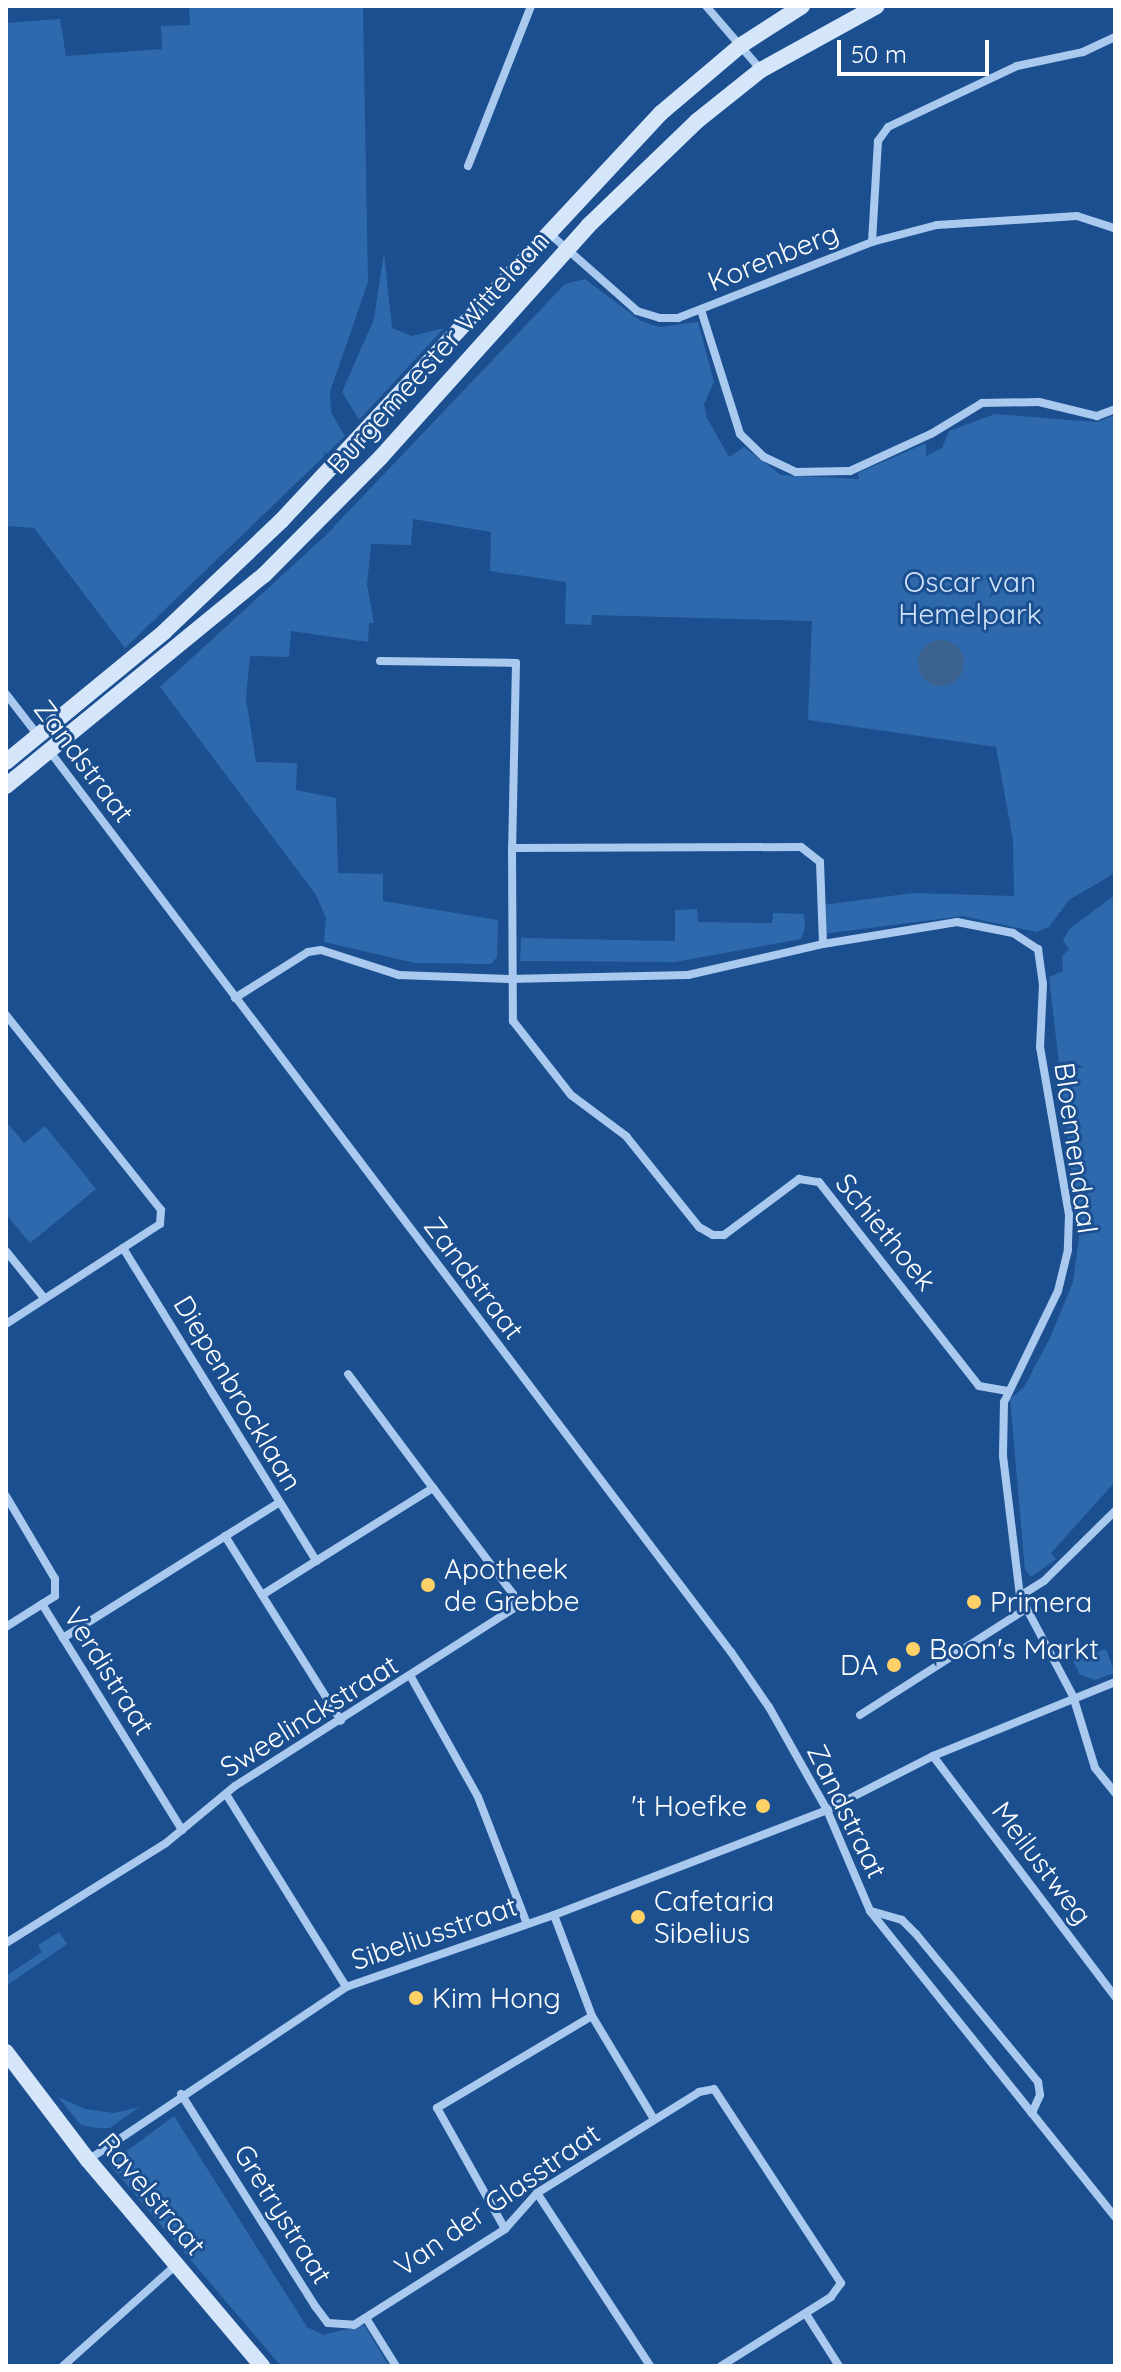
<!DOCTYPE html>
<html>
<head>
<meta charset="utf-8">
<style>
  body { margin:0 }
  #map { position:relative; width:1121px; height:2372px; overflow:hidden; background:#1b4f8f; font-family:Quicksand,sans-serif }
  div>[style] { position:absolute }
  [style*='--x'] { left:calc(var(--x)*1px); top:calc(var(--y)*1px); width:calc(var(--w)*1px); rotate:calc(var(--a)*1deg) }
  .green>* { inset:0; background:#2e69ad }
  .water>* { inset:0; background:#3c6290 }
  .round { border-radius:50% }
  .street>* { height:8px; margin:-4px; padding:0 4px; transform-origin:4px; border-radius:4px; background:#a9c9ee }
  .secondary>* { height:16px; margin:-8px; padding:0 8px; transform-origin:8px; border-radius:8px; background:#d6e6fa }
  .dots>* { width:22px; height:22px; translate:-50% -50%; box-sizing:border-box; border:4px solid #1b4f8f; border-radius:50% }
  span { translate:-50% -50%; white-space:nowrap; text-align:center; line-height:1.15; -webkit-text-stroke:6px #1b4f8f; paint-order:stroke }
  .street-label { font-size:28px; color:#fff }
  .park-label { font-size:28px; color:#cfe3fa }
  .poi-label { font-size:28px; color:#fff }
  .left { translate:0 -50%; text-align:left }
  .right { translate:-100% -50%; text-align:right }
  .frame { position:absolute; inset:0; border:8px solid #fff; pointer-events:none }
  .scale { position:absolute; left:837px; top:40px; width:152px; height:36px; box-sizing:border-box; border:4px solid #fff; border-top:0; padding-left:10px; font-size:24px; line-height:28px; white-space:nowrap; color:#fff; -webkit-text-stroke:6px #1b4f8f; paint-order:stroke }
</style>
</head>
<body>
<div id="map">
  <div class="green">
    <div style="clip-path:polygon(189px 6px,363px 6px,368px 282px,330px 392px,331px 412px,345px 436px,125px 648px,34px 528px,6px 526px,6px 23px,60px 19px,66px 56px,162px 49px,161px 26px,190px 25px)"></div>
    <div style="clip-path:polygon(384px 252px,392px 328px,412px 336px,444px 328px,359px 420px,342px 392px,374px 319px)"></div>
    <div style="clip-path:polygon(585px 279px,641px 321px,660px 327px,698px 322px,714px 382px,704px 404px,707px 418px,729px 457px,744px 447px,781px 475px,859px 479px,858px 473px,926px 443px,926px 456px,942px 448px,949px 431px,995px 414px,1097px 422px,1115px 415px,1115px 873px,1069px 900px,1049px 927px,1036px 932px,963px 916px,823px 934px,823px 905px,913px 893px,1014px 896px,1013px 840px,996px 747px,808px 720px,812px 621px,592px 615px,591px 625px,565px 624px,566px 582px,490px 571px,491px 532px,413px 519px,411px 545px,371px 544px,367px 585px,374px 623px,369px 623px,368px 642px,291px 631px,289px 657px,250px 656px,246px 699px,256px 762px,297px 763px,296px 790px,336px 798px,338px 873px,383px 874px,383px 901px,498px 920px,497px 957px,491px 964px,415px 963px,324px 942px,326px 918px,316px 895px,160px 687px,325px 536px,565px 284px)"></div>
    <div style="clip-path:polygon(1115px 895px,1115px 1482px,1051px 1553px,1056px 1559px,1031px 1577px,1025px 1570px,1010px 1399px,1024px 1387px,1050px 1338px,1073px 1282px,1079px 1237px,1049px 977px,1063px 971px,1062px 956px,1069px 949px,1063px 941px,1069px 929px)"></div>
    <div style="clip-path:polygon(697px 909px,698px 922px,772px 923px,773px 913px,804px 914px,805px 928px,801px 939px,675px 962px,520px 961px,521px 938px,675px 941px,675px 910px)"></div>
    <div style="clip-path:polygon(6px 1121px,24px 1143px,45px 1126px,96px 1189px,30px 1243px,6px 1214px)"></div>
    <div style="clip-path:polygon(1106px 1649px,1115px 1673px,1095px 1680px,1080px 1675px,1073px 1661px)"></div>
    <div style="clip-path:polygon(59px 1932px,67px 1944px,6px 1986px,6px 1976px,42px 1952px,38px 1945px)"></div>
    <div style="clip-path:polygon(58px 2097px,85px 2109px,114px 2113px,139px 2107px,110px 2128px,97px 2128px,81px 2125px)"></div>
    <div style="clip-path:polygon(174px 2116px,307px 2327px,323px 2335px,364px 2325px,389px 2366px,281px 2366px,109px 2164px)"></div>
  </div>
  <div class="water">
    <div class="round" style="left:918px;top:640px;width:46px;height:46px"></div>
  </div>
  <div class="street">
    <div style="--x:706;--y:6;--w:84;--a:49.3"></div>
    <div style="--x:468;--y:166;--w:172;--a:-68.5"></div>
    <div style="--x:550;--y:234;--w:116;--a:41.5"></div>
    <div style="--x:637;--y:311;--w:24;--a:17"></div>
    <div style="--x:660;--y:318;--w:18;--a:0"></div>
    <div style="--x:678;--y:318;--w:208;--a:-21.4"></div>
    <div style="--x:872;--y:242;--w:67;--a:-14.7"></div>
    <div style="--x:937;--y:225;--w:140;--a:-3.7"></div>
    <div style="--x:1077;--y:216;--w:40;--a:18"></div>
    <div style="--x:872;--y:242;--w:101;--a:-86.6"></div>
    <div style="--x:878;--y:141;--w:17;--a:-54"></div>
    <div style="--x:888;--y:127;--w:143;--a:-25.3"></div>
    <div style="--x:1017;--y:66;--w:67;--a:-12"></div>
    <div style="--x:1083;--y:52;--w:35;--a:-25"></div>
    <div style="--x:701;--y:310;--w:130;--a:72.5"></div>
    <div style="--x:740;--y:434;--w:33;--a:44"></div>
    <div style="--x:764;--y:457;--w:35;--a:25"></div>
    <div style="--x:796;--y:472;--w:54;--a:-1.1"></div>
    <div style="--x:850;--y:471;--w:89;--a:-24.6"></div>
    <div style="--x:931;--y:434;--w:60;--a:-31.3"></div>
    <div style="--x:982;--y:403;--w:57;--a:-1"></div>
    <div style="--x:1039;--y:402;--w:60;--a:13.6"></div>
    <div style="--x:1097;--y:416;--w:19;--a:-21"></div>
    <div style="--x:380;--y:661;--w:136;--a:0.8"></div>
    <div style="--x:516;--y:663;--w:185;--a:91.2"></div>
    <div style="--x:512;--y:848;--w:289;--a:-0.2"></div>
    <div style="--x:801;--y:847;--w:24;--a:38"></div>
    <div style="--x:820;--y:862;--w:82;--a:87.9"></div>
    <div style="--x:6;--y:694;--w:56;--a:52.3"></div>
    <div style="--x:48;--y:749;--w:1132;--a:52.9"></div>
    <div style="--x:731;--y:1652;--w:67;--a:55.4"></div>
    <div style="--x:769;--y:1707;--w:118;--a:60.6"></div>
    <div style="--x:827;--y:1810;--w:110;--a:66.9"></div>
    <div style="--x:870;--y:1911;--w:392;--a:51.3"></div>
    <div style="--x:512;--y:848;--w:173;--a:89.7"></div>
    <div style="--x:513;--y:1021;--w:94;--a:51.9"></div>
    <div style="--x:571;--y:1095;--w:69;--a:36.7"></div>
    <div style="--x:626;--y:1136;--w:117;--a:51.3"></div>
    <div style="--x:699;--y:1227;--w:16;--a:30"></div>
    <div style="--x:713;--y:1235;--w:11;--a:0"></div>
    <div style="--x:724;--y:1235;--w:94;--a:-36.7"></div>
    <div style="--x:799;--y:1179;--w:20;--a:9"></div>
    <div style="--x:819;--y:1182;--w:259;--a:51.9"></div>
    <div style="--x:979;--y:1386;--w:29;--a:10"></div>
    <div style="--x:235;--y:998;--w:86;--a:-32.2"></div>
    <div style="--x:308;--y:952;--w:13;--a:-9"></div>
    <div style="--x:321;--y:950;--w:82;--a:17.8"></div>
    <div style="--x:399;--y:975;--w:110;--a:2.1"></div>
    <div style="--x:509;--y:979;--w:179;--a:-1.3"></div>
    <div style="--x:688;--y:975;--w:139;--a:-12.9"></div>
    <div style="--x:823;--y:944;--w:136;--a:-9.3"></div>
    <div style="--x:957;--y:922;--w:57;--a:11.1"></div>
    <div style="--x:1013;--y:933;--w:30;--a:33"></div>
    <div style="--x:1038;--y:949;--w:35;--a:82"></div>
    <div style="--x:1043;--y:984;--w:63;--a:92.7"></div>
    <div style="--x:1040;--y:1047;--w:170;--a:80.2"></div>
    <div style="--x:1069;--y:1215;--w:35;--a:92"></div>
    <div style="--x:1068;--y:1250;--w:42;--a:103.7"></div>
    <div style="--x:1058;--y:1291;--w:123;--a:115.9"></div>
    <div style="--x:1004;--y:1402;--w:54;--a:91.1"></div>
    <div style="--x:1003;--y:1456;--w:141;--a:83.1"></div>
    <div style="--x:1020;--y:1596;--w:113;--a:62.1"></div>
    <div style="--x:1073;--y:1696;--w:75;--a:73"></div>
    <div style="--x:1095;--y:1768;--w:32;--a:51"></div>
    <div style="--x:6;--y:1015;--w:249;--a:51.5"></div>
    <div style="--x:161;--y:1210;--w:14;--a:94"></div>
    <div style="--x:160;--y:1224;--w:184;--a:147"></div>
    <div style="--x:123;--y:1248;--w:368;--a:58.3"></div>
    <div style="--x:316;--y:1561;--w:138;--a:-32"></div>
    <div style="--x:433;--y:1488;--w:142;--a:-126.7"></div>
    <div style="--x:6;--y:1251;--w:60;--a:51"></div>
    <div style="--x:6;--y:1496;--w:96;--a:59.4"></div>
    <div style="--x:55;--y:1579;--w:17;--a:90"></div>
    <div style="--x:55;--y:1596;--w:58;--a:147.7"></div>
    <div style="--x:225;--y:1536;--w:218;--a:57.9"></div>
    <div style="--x:262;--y:1595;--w:64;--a:-32.2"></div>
    <div style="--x:1020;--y:1596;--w:28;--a:-32"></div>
    <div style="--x:1044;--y:1581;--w:100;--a:-44.6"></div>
    <div style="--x:42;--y:1604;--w:266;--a:58.2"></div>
    <div style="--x:63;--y:1638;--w:254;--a:-32.1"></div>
    <div style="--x:411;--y:1677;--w:137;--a:60.8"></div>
    <div style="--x:478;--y:1797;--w:136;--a:68.9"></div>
    <div style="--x:860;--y:1715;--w:198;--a:-32.6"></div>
    <div style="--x:933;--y:1756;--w:302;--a:52.9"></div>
    <div style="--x:226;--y:1794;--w:227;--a:58.1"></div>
    <div style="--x:871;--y:1911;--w:32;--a:16"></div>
    <div style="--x:902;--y:1920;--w:20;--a:45"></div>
    <div style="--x:916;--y:1934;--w:192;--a:50.5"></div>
    <div style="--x:1038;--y:2082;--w:13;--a:81"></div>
    <div style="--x:1040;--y:2095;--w:20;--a:114"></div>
    <div style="--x:554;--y:1915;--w:108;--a:69.4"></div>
    <div style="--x:592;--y:2016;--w:120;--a:59"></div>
    <div style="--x:6;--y:1943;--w:189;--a:-32"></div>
    <div style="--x:166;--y:1843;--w:89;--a:-39.6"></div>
    <div style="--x:235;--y:1786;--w:331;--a:-32.5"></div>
    <div style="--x:514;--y:1608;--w:14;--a:-94"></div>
    <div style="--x:513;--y:1594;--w:133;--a:-127"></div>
    <div style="--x:181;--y:2094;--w:251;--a:57.7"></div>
    <div style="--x:315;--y:2306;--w:21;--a:53"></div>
    <div style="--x:328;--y:2323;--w:26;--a:4"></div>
    <div style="--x:354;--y:2325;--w:179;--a:-32.4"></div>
    <div style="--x:505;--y:2229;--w:48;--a:-48.4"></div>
    <div style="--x:537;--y:2193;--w:191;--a:-31.9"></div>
    <div style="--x:699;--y:2092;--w:15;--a:-11"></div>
    <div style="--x:714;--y:2089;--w:232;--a:56.8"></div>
    <div style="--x:841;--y:2283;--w:17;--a:126"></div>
    <div style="--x:831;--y:2297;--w:130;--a:147.9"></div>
    <div style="--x:88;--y:2160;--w:311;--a:-33.8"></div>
    <div style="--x:346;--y:1987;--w:220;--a:-19.1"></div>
    <div style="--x:554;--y:1915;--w:292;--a:-21"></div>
    <div style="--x:827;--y:1810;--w:119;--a:-27"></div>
    <div style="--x:933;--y:1756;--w:196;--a:-22.1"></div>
    <div style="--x:537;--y:2193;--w:207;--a:56.8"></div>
    <div style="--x:505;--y:2229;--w:139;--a:-119.3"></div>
    <div style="--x:437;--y:2108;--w:180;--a:-30.7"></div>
    <div style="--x:806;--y:2314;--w:62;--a:57.6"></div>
    <div style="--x:366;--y:2318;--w:57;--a:58"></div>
    <div style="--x:63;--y:2366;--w:152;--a:-41.8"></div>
  </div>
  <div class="secondary">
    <div style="--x:6;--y:762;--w:205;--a:-39.4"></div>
    <div style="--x:164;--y:632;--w:161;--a:-43.5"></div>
    <div style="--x:281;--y:521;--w:558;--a:-47.04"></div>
    <div style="--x:661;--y:113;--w:104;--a:-40.3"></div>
    <div style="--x:740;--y:46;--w:74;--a:-32.8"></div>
    <div style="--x:6;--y:786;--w:333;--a:-39.3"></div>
    <div style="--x:264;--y:575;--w:166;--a:-45.2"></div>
    <div style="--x:381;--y:457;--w:310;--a:-48.1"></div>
    <div style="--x:588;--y:226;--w:151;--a:-43.9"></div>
    <div style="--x:697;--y:121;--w:82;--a:-38.6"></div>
    <div style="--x:761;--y:70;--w:132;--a:-28.9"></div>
    <div style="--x:6;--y:2052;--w:136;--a:52.8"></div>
    <div style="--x:88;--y:2160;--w:270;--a:49.8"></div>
  </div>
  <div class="dots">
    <div style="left:428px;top:1585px;background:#ffd166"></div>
    <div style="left:974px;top:1602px;background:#ffd166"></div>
    <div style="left:913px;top:1649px;background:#ffd166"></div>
    <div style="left:894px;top:1665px;background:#ffd166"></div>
    <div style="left:763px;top:1806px;background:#ffd166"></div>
    <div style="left:638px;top:1917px;background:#ffd166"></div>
    <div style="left:416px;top:1998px;background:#ffd166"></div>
  </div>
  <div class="street-label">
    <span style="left:773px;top:257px;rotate:-22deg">Korenberg</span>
    <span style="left:438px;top:352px;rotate:-48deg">Burgemeester Wittelaan</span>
    <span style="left:84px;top:761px;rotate:53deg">Zandstraat</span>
    <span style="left:1076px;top:1148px;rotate:82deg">Bloemendaal</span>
    <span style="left:886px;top:1232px;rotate:51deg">Schiethoek</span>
    <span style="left:474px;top:1278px;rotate:53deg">Zandstraat</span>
    <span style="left:238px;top:1393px;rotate:59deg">Diepenbrocklaan</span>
    <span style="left:109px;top:1671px;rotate:58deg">Verdistraat</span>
    <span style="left:309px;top:1716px;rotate:-32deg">Sweelinckstraat</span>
    <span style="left:847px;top:1811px;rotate:64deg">Zandstraat</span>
    <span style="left:1042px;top:1863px;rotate:53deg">Meilustweg</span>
    <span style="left:434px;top:1933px;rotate:-19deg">Sibeliusstraat</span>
    <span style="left:152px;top:2194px;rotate:50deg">Ravelstraat</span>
    <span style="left:497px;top:2200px;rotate:-35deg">Van der Glasstraat</span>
    <span style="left:283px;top:2214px;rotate:58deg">Gretrystraat</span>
  </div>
  <div class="park-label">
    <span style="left:970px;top:598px">Oscar van<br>Hemelpark</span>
  </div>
  <div class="poi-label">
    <span class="left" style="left:444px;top:1585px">Apotheek<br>de Grebbe</span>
    <span class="left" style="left:990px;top:1602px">Primera</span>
    <span class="left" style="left:929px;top:1649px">Boon's Markt</span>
    <span class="right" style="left:878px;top:1665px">DA</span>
    <span class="right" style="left:747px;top:1806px">'t Hoefke</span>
    <span class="left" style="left:654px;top:1917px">Cafetaria<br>Sibelius</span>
    <span class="left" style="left:432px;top:1998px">Kim Hong</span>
  </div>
  <div class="frame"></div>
  <div class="scale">50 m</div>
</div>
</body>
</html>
